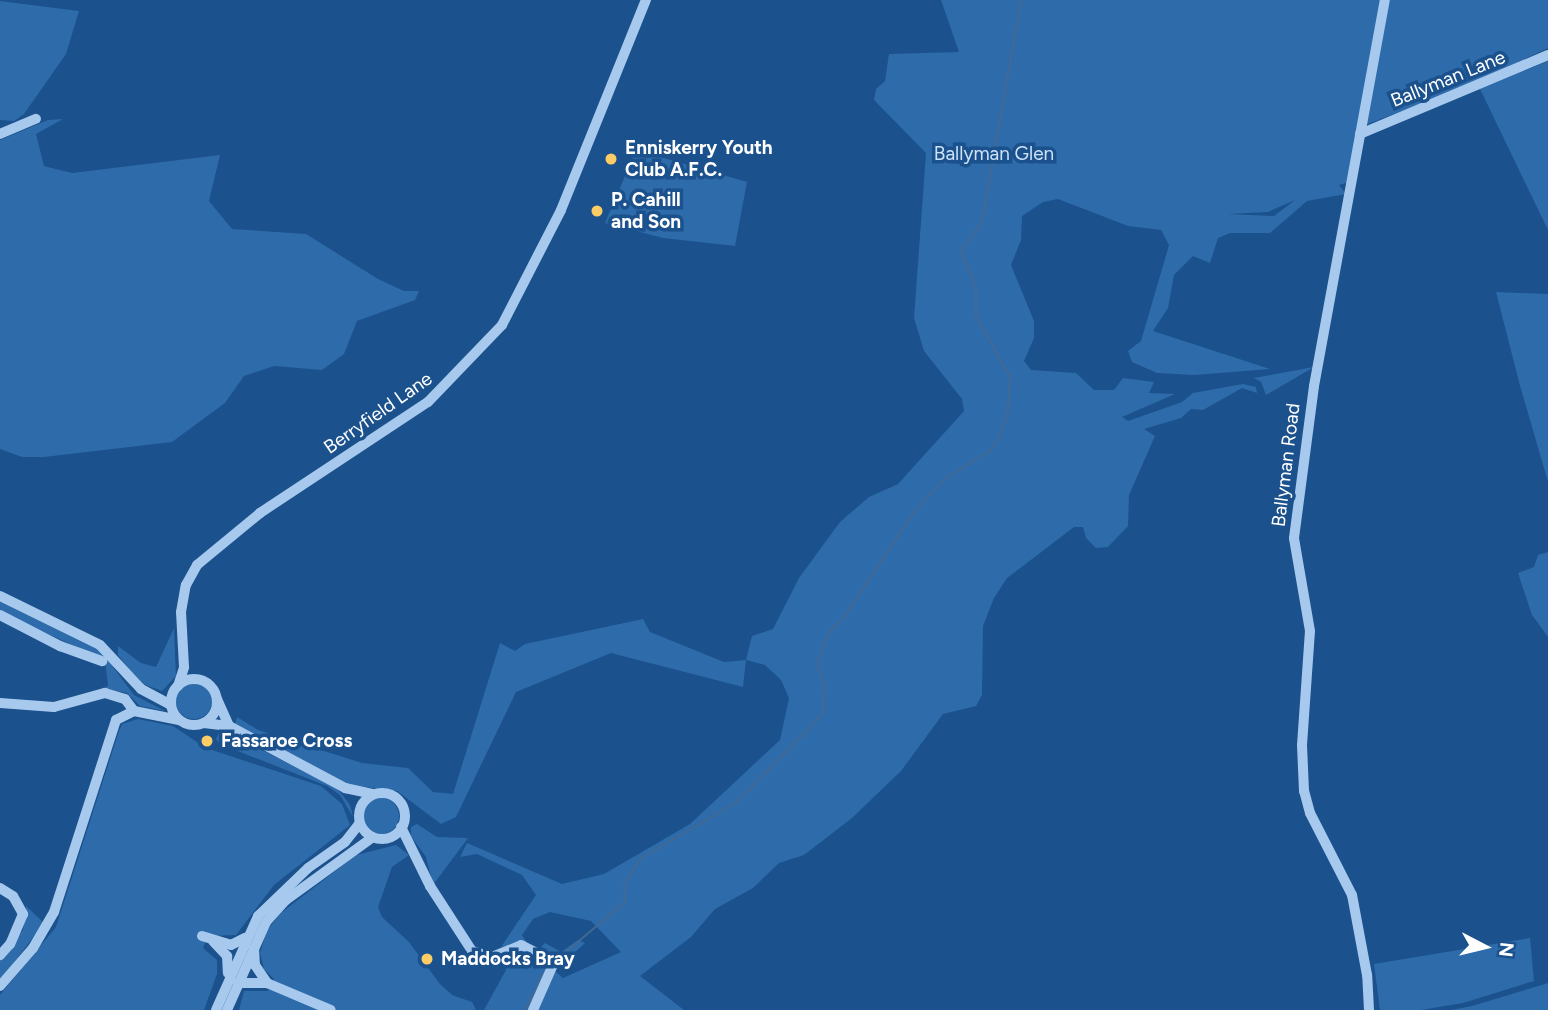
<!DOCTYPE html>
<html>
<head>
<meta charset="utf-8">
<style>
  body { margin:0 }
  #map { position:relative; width:1548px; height:1010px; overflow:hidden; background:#1b518c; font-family:Figtree,sans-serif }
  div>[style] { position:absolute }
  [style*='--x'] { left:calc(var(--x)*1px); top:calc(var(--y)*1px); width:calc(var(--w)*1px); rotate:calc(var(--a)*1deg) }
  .green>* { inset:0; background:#2e6baa }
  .round { border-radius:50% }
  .stream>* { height:2px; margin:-1px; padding:0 1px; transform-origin:1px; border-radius:1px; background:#426993 }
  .minor>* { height:10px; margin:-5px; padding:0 5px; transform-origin:5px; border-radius:5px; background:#a7c9ed }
  .minor>.ring { margin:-5px; padding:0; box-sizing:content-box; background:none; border:10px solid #a7c9ed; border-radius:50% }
  .dots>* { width:19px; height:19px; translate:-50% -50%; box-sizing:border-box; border:4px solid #1b518c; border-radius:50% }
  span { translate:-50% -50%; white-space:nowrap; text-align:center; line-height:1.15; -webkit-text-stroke:7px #1b518c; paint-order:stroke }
  .street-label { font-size:19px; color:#fff }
  .poi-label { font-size:19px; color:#fff; font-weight:700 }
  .left { translate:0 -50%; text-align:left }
  .park-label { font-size:19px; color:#cde3f9 }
  .north { position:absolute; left:1450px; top:912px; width:70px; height:70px; -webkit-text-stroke:5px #1b518c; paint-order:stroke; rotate:97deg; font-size:19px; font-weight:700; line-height:28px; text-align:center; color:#fff }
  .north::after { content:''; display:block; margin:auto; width:24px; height:32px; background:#fff; clip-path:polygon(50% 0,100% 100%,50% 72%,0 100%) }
</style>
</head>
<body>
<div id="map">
  <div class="green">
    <div style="clip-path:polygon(evenodd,941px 0,1548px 0,1548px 48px,1472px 84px,1360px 127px,1350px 182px,1339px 185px,1346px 194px,1307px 201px,1270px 233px,1230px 233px,1218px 238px,1210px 263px,1193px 256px,1174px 275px,1168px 308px,1153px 331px,1270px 369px,1195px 375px,1157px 373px,1132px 362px,1128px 351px,1141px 341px,1169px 245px,1161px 230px,1128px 226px,1058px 199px,1043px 202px,1022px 216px,1021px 240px,1011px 265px,1034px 321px,1034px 338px,1024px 361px,1031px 370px,1076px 373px,1094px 390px,1114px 390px,1123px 378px,1154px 382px,1149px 393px,1175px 394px,1122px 417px,1128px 421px,1182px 402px,1193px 393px,1243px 384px,1256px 387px,1257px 393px,1242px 388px,1203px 410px,1191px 409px,1181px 418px,1144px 429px,1155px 436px,1129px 495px,1128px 526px,1108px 547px,1096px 548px,1086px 538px,1083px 527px,1074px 527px,1007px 578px,994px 598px,983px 626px,982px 695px,976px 706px,943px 714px,901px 771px,852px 818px,804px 855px,779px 863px,753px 888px,715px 909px,691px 937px,640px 976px,684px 1010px,484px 1010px,506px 970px,507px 954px,534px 953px,555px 971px,556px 961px,541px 947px,545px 943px,561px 952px,578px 940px,585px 943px,555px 971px,563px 978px,621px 952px,591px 921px,550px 912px,533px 919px,522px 935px,527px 943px,501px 947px,536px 895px,522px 875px,477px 854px,460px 857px,467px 843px,562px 884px,604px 874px,690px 824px,780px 740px,789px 698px,781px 680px,765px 665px,746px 660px,743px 687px,611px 653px,516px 692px,456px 817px,441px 824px,397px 791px,348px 785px,298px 760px,235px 724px,237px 717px,258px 730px,362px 763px,408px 768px,433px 792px,453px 794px,500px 643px,515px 651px,525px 644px,643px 619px,650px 632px,724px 662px,746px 660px,752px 636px,773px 629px,799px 578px,840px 522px,869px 497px,898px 484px,964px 411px,962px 399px,924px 351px,914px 318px,926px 153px,874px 100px,876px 89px,885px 81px,889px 54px,959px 52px,941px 0,1295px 200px,1274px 216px,1228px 214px,1268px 212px,1295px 200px)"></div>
    <div style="clip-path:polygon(0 1px,79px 11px,66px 54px,24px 114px,14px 121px,0 120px)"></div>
    <div style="clip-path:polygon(1548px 61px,1548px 230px,1480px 89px)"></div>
    <div style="clip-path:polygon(63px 119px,36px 134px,44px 166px,72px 173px,220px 155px,209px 201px,232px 229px,306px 234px,378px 279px,404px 291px,419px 291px,415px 300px,357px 321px,344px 354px,322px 370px,274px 366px,244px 376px,225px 403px,172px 442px,44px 457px,22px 457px,0 449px,0 140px,48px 120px)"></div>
    <div style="clip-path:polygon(636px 150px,747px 182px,735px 246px,663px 238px,605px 223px)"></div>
    <div style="clip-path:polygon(1496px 292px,1548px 294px,1548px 482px,1519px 382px)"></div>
    <div style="clip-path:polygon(1314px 367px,1266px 395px,1261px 382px,1254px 378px)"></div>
    <div style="clip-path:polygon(1548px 552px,1548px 637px,1532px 615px,1518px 573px,1534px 567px,1538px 555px)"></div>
    <div style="clip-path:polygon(0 601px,98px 647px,134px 695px,165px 711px,140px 706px,127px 693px,102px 688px,108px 686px,105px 660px,0 612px)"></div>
    <div style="clip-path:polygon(174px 628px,176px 676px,162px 691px,140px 683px,118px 655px,118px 646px,141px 663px,156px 667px)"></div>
    <div class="round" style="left:176px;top:683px;width:36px;height:36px"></div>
    <div style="clip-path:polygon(138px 719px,173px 726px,206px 748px,321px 786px,342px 804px,350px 825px,274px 885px,236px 935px,208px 936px,203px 948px,217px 960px,217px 974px,204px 1010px,0 1010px,0 995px,56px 927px,119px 731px,122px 724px)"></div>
    <div style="clip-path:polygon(221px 729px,338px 789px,350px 805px,353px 817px,340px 795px,327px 786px,220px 744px,216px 739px)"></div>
    <div class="round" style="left:363px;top:798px;width:36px;height:36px"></div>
    <div style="clip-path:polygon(417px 824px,437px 837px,468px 838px,433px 885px,426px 857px,411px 836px,411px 827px)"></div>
    <div style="clip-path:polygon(396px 845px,409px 855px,392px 867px,378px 907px,382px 917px,409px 942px,440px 984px,452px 995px,472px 1002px,476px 1010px,239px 1010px,244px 991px,268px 991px,274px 979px,264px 969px,260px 953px,267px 930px,281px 913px,356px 855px)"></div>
    <div style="clip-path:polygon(26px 906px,44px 923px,0 981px,0 960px,23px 930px)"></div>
    <div style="clip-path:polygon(1530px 938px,1534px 981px,1463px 1003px,1421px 1010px,1380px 1010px,1374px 964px)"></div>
    <div style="clip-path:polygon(1548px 983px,1548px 1010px,1451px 1010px,1472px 1006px)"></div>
  </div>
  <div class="stream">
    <div style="--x:554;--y:962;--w:93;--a:-40.2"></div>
    <div style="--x:625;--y:902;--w:18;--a:-93"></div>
    <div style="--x:624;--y:884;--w:31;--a:-57"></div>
    <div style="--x:641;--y:858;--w:111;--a:-30.3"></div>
    <div style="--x:737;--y:802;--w:123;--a:-45.7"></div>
    <div style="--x:823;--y:714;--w:30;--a:-88"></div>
    <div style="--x:824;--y:684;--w:20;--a:-110"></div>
    <div style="--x:817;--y:665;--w:33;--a:-70"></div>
    <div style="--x:828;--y:634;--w:23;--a:-47"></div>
    <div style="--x:844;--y:617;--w:125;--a:-56.4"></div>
    <div style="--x:913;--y:513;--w:48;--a:-46.7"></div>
    <div style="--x:946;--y:478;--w:53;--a:-31.9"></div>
    <div style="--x:991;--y:450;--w:13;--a:-58"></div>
    <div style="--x:998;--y:439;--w:30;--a:-70"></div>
    <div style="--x:1008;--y:411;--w:34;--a:-87"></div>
    <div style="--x:1010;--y:377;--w:70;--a:-119.1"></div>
    <div style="--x:976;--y:316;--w:29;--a:-90"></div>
    <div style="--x:976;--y:287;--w:38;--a:-113"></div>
    <div style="--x:961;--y:252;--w:37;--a:-55"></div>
    <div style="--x:982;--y:222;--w:225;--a:-80"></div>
    <div style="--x:525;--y:1010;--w:40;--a:-63.4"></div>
  </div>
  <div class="minor">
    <div style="--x:0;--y:134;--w:39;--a:-23"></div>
    <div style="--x:1360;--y:134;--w:204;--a:-22.8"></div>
    <div style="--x:0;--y:596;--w:111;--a:26.1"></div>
    <div style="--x:100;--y:645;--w:60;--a:47"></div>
    <div style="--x:141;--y:689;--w:34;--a:28"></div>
    <div style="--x:0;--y:615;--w:68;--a:27.3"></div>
    <div style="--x:60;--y:646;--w:45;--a:19.7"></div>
    <div class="ring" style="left:171px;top:679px;width:36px;height:36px"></div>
    <div style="--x:178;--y:686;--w:20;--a:-72"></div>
    <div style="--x:184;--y:667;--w:55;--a:-93.1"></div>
    <div style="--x:181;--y:612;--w:27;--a:-80"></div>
    <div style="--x:186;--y:585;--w:23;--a:-61"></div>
    <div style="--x:197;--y:565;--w:82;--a:-39.5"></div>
    <div style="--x:260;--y:513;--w:201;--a:-33.5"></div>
    <div style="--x:428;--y:402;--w:107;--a:-46.1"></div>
    <div style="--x:502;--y:325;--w:129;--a:-62.8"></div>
    <div style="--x:561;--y:210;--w:227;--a:-68"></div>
    <div style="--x:217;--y:699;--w:30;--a:66"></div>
    <div style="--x:0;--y:703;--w:54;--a:4.2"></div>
    <div style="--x:54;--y:707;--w:53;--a:-15.4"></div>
    <div style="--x:105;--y:693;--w:21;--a:17"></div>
    <div style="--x:125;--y:699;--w:15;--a:53"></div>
    <div style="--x:204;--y:723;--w:25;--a:7"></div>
    <div style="--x:229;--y:726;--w:132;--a:28.1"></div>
    <div style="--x:345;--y:788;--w:29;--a:12"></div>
    <div class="ring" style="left:359px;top:793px;width:36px;height:36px"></div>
    <div style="--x:401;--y:827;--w:66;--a:63.8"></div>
    <div style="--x:430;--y:886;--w:77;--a:57.1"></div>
    <div style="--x:472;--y:951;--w:21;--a:17"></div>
    <div style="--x:492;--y:957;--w:31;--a:-22"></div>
    <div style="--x:521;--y:945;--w:29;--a:27"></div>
    <div style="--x:547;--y:958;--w:10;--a:61"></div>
    <div style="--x:552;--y:967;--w:47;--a:113.8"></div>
    <div style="--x:0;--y:888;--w:15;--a:32"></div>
    <div style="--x:13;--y:896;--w:21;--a:61"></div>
    <div style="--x:23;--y:914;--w:33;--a:113"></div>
    <div style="--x:10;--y:944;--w:15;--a:132"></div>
    <div style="--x:202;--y:936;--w:30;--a:17"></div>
    <div style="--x:231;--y:945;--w:16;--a:-27"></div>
    <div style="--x:213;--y:941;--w:21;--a:47"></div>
    <div style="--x:227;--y:956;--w:17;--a:87"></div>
    <div style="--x:254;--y:948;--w:17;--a:87"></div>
    <div style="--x:255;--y:965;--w:22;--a:56"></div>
    <div style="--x:238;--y:983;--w:29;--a:0"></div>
    <div style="--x:267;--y:983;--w:69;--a:22.9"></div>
    <div style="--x:0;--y:986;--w:50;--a:-49"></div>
    <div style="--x:33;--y:948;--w:42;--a:-59.7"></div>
    <div style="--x:54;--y:912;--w:202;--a:-72.1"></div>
    <div style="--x:116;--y:720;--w:20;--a:-27"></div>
    <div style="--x:134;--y:711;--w:46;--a:11.3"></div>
    <div style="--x:216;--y:1010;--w:103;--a:-65.9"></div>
    <div style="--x:258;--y:916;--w:69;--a:-43.8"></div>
    <div style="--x:308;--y:868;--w:45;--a:-35.1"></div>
    <div style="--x:345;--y:842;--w:24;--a:-52"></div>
    <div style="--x:227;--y:1010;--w:96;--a:-66.1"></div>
    <div style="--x:266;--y:922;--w:30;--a:-48"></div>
    <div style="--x:286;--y:900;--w:107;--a:-35.9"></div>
    <div style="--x:1369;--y:1010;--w:35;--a:-93"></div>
    <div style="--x:1367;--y:975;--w:81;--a:-100.6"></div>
    <div style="--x:1352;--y:895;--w:92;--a:-117.1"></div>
    <div style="--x:1310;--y:813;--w:23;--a:-105"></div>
    <div style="--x:1304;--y:791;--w:46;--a:-92.5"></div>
    <div style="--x:1302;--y:745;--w:114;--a:-86"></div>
    <div style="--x:1310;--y:631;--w:94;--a:-99.8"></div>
    <div style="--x:1294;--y:538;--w:153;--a:-82.5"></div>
    <div style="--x:1314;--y:386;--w:392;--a:-79.6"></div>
  </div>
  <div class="dots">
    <div style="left:611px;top:159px;background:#fecc64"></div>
    <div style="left:597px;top:211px;background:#fecc64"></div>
    <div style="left:207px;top:741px;background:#fecc64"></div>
    <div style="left:427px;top:959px;background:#fecc64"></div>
  </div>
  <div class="street-label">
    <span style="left:1448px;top:79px;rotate:-22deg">Ballyman Lane</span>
    <span style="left:378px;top:413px;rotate:-35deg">Berryfield Lane</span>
    <span style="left:1286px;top:465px;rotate:-83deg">Ballyman Road</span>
  </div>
  <div class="poi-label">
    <span class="left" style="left:625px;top:159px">Enniskerry Youth<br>Club A.F.C.</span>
    <span class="left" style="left:611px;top:211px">P. Cahill<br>and Son</span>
    <span class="left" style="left:221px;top:741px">Fassaroe Cross</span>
    <span class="left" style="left:441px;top:959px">Maddocks Bray</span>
  </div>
  <div class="park-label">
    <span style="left:994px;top:154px">Ballyman Glen</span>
  </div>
  <div class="north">N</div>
</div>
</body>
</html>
